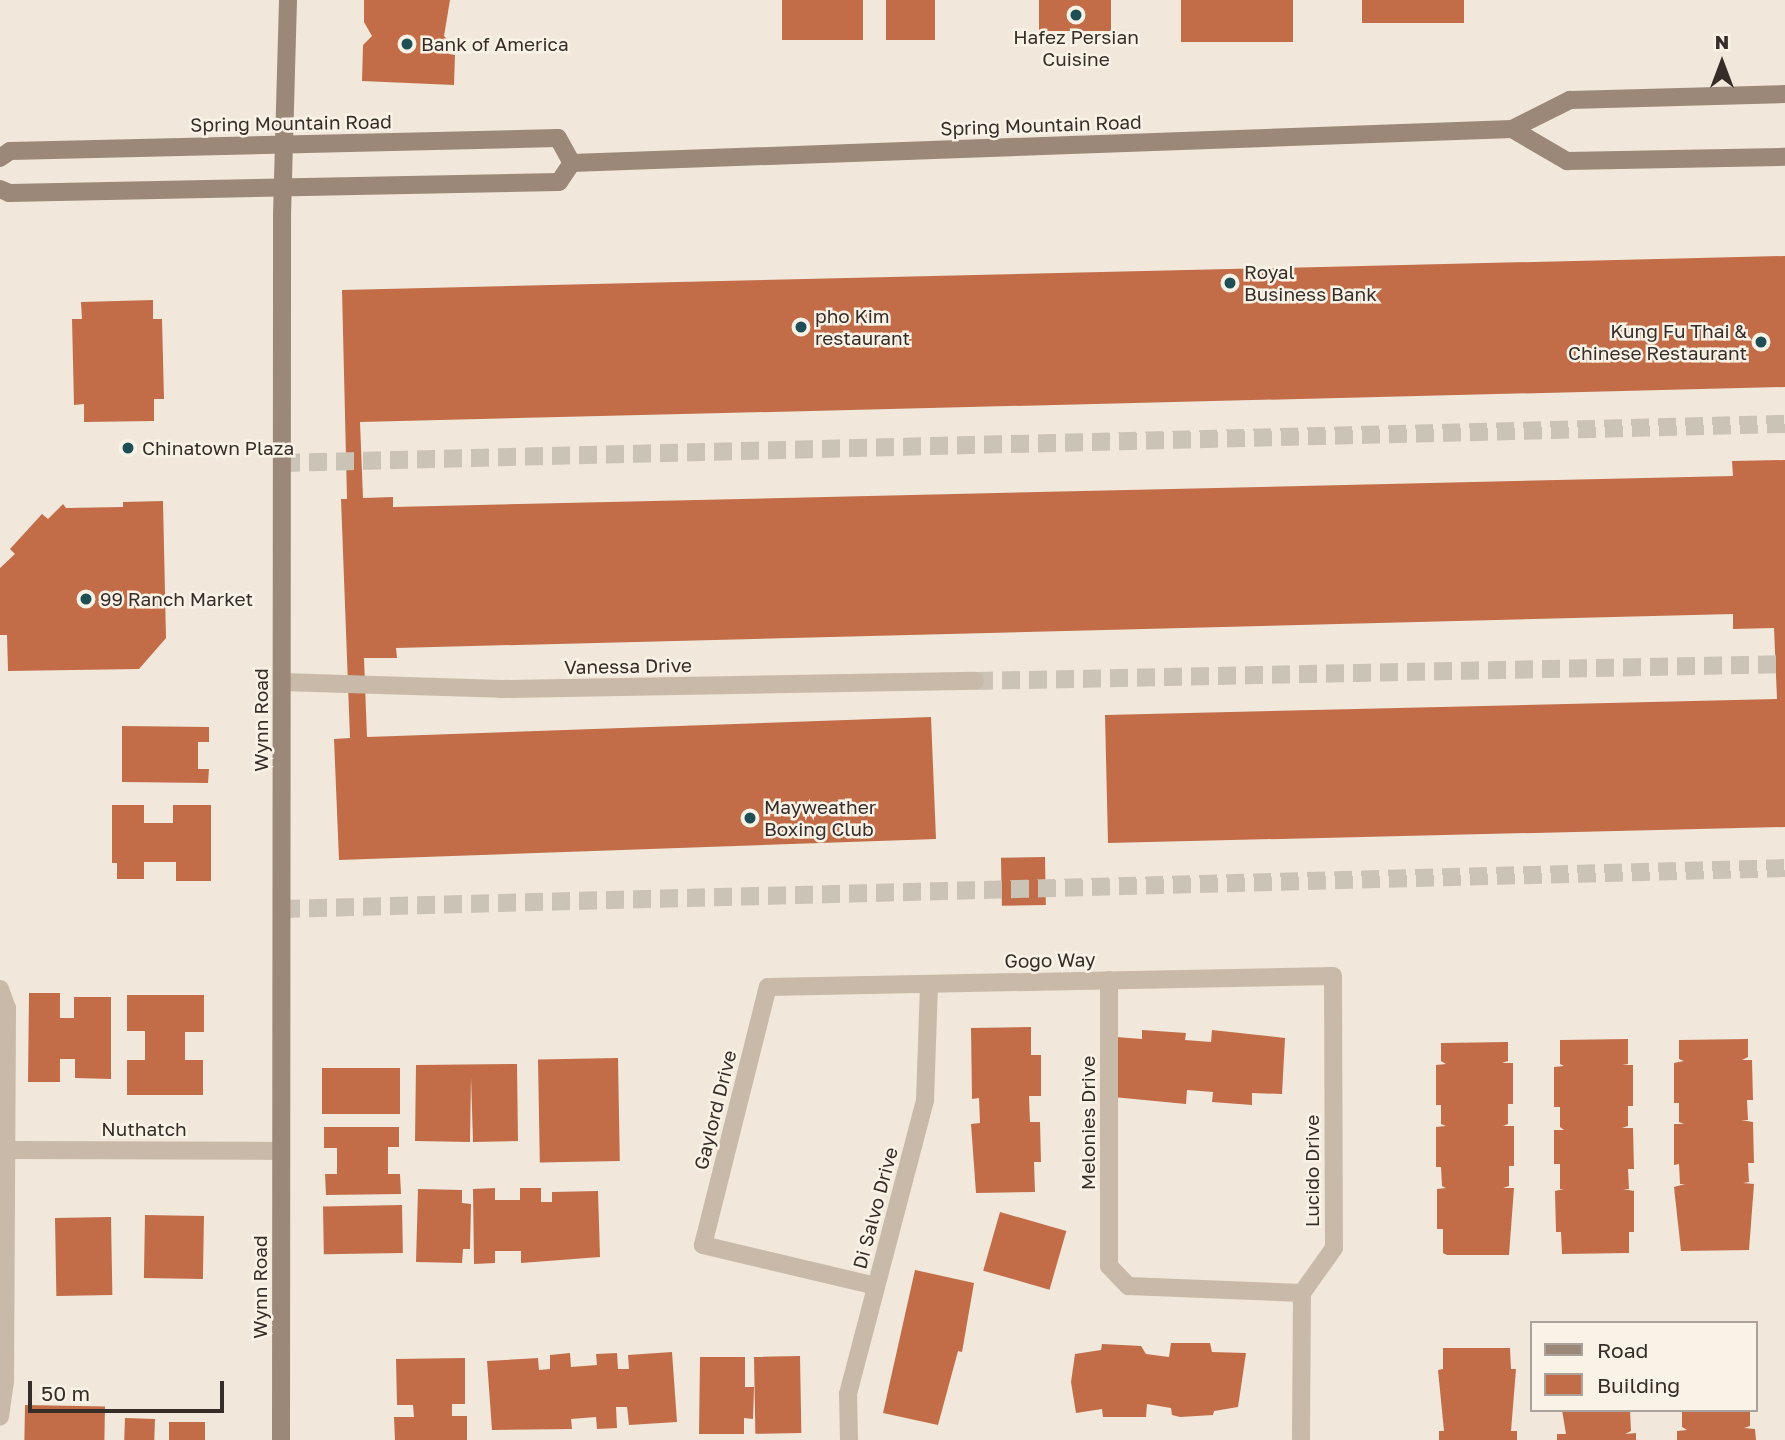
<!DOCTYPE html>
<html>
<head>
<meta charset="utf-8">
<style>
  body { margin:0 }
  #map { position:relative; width:1785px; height:1440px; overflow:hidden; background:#f1e8db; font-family:"Golos Text",sans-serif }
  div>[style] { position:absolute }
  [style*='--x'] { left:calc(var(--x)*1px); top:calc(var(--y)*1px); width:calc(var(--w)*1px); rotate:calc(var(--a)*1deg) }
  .building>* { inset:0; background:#c26d48; transform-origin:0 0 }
  .street-tunnel>* { height:18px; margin-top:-9px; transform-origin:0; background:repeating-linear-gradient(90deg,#ccc3b7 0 18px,transparent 0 27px) }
  .street>* { height:18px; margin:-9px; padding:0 9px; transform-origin:9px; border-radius:9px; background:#c9b9a8 }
  .secondary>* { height:18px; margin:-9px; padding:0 9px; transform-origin:9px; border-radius:9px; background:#9c8879 }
  .dots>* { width:19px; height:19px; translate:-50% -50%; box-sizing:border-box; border:4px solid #f9f2e7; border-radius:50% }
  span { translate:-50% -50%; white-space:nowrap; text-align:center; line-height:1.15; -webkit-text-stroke:5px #f9f2e7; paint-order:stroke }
  .poi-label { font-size:19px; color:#362d28 }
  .left { translate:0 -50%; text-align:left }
  .right { translate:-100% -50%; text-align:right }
  .street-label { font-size:19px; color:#362d28 }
  .legend { position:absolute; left:1530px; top:1321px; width:228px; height:91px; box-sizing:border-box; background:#f9f2e7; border:2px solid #aba39b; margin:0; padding:9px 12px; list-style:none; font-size:21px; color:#362d28 }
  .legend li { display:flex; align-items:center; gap:14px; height:35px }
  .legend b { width:35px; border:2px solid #aba39b }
  .north { position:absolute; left:1687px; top:28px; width:70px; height:70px; -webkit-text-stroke:5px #f9f2e7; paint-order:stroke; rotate:0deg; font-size:19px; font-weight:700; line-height:28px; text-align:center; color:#362d28 }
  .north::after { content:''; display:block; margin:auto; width:24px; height:32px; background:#362d28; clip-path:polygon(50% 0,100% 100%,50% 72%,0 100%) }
  .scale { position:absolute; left:28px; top:1381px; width:196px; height:32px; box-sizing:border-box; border:4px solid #362d28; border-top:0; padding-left:9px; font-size:21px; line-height:24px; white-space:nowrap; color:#362d28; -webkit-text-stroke:5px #f9f2e7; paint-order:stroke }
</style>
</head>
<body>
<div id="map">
  <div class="building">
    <div style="clip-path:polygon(364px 0,450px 0,444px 36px,450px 42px,449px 54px,455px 55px,454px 85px,362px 81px,363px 45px,372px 36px,364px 22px)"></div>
    <div style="left:782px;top:0;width:81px;height:40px"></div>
    <div style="left:886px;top:0;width:49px;height:40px"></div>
    <div style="left:1039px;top:0;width:72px;height:31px"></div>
    <div style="left:1181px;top:0;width:112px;height:42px"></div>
    <div style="left:1362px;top:0;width:102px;height:23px"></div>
    <div style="clip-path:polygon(1785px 256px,1785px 387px,360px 422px,363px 498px,393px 497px,393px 507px,1733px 476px,1732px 461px,1785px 460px,1785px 827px,1108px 843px,1105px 715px,1777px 699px,1774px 628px,1733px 629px,1733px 614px,396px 648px,397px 658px,364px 658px,367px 737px,931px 717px,936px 839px,339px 860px,334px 739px,350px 738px,341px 499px,347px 499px,342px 290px)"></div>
    <div style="clip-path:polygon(153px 300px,153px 319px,162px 319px,164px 399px,154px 399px,154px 421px,84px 422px,84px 404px,74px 405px,72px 319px,82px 319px,81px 302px)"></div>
    <div style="clip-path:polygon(163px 501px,166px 638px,139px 669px,8px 671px,7px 635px,0 635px,0 568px,15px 554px,10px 549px,42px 514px,48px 519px,63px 504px,66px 508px,123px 507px,123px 502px)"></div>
    <div style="clip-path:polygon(122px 726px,209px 727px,209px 742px,198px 742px,198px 769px,209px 769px,208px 783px,122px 782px)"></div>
    <div style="clip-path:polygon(112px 805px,144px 805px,144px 823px,173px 823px,173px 805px,211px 805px,211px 881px,176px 881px,176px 862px,144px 862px,144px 879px,117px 879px,117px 863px,112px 863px)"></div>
    <div style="left:1045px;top:857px;width:48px;height:44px;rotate:89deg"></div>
    <div style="clip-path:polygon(29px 993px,60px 993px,60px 1018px,74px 1018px,74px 997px,111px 997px,111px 1079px,75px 1078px,75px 1059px,60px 1059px,60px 1082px,28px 1082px)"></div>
    <div style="clip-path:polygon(127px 995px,204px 995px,204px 1032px,185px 1032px,185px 1060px,203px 1060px,203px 1095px,127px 1095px,127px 1060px,145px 1060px,145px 1031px,127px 1031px)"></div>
    <div style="clip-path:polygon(1031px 1027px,1031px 1055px,1041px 1055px,1041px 1096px,1029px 1096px,1030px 1122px,1040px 1122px,1041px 1162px,1034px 1162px,1035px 1192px,976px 1193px,971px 1124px,980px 1123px,979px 1098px,972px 1099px,971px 1028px)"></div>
    <div style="clip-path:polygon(1142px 1030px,1186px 1033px,1185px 1040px,1211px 1042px,1212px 1030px,1285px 1038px,1282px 1094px,1252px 1093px,1252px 1105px,1212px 1102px,1213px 1092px,1187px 1090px,1186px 1104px,1113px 1097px,1116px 1037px,1142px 1039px)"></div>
    <div style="clip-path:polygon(1628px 1039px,1628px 1064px,1622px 1065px,1633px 1065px,1633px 1106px,1628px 1106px,1628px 1126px,1622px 1128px,1633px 1128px,1634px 1169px,1628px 1169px,1629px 1189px,1623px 1189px,1634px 1191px,1634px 1232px,1629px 1232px,1629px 1253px,1562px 1254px,1561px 1232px,1556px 1232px,1555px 1191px,1564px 1189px,1560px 1189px,1560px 1164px,1554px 1164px,1554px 1130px,1564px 1130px,1560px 1127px,1560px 1107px,1554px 1107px,1554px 1067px,1564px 1066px,1560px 1064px,1560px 1040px)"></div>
    <div style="clip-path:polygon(1748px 1039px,1748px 1057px,1742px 1060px,1752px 1060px,1753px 1100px,1747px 1100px,1748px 1120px,1741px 1120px,1753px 1122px,1754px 1163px,1748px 1163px,1749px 1182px,1743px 1183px,1754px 1184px,1749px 1250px,1681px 1251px,1674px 1187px,1685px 1184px,1680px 1184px,1679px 1164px,1674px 1165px,1674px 1124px,1684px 1124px,1679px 1122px,1679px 1103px,1674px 1103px,1674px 1063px,1684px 1061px,1679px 1059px,1679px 1040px)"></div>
    <div style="clip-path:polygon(1508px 1042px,1508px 1061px,1502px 1063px,1513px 1063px,1513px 1104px,1508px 1104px,1508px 1124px,1503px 1126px,1514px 1126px,1514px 1166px,1509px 1166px,1509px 1186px,1503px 1188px,1514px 1188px,1509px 1255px,1447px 1255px,1443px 1253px,1443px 1229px,1437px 1229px,1437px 1189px,1446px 1188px,1442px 1186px,1441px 1167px,1436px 1167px,1436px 1127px,1446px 1126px,1441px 1124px,1441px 1105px,1436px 1105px,1436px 1065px,1446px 1064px,1441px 1061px,1441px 1043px)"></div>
    <div style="left:618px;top:1058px;width:103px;height:80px;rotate:89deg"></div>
    <div style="clip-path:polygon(517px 1064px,518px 1141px,473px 1142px,471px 1077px,470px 1142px,415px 1141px,416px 1065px)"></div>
    <div style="left:400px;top:1068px;width:46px;height:78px;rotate:90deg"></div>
    <div style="clip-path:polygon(324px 1127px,399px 1127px,399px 1147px,388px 1147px,388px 1174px,400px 1174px,401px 1194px,326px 1195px,325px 1174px,337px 1174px,337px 1148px,324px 1148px)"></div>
    <div style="clip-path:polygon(495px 1188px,495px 1200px,520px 1200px,520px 1188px,541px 1188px,541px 1202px,552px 1202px,552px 1192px,598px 1191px,600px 1257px,521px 1263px,521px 1251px,495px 1251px,495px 1263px,474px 1264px,473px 1189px)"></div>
    <div style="clip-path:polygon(418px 1189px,462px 1190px,462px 1203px,471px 1204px,470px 1249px,463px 1249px,462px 1263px,416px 1262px)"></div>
    <div style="left:402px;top:1205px;width:48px;height:79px;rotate:89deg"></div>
    <div style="left:1000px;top:1212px;width:69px;height:61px;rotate:16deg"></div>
    <div style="left:145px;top:1215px;width:59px;height:63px;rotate:1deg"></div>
    <div style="left:111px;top:1217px;width:78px;height:56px;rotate:89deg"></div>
    <div style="clip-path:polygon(915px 1270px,974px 1283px,962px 1352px,958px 1351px,938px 1425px,883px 1413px)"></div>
    <div style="clip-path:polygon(1171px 1343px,1210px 1343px,1212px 1352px,1246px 1353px,1238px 1407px,1214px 1411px,1213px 1415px,1180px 1417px,1172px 1415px,1171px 1408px,1147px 1404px,1146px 1417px,1103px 1417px,1102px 1409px,1076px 1413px,1071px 1382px,1075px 1354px,1101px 1350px,1102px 1344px,1141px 1346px,1146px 1354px,1169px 1357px)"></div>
    <div style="clip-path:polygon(1443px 1348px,1510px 1348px,1511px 1369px,1516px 1369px,1511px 1431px,1517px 1431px,1517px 1440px,1439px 1440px,1439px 1431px,1444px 1431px,1438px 1370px,1443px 1369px)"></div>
    <div style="clip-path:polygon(672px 1352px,677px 1422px,629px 1425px,627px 1407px,616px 1407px,617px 1428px,597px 1429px,596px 1417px,571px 1419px,572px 1429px,492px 1430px,487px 1361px,538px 1358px,539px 1370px,550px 1369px,550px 1355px,570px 1353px,571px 1367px,597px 1365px,596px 1354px,617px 1353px,618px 1369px,629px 1369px,628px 1355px)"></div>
    <div style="left:800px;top:1356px;width:77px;height:46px;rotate:89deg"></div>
    <div style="clip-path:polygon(700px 1357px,745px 1357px,745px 1387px,754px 1387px,753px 1419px,744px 1418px,744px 1434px,699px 1434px)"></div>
    <div style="clip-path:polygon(465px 1358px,465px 1404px,452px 1404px,452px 1416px,467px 1416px,467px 1440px,395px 1440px,394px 1417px,414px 1417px,413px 1405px,397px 1405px,396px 1359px)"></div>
    <div style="left:25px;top:1405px;width:80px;height:35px;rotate:1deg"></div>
    <div style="clip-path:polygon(1562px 1410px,1630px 1410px,1631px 1431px,1625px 1434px,1636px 1433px,1636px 1440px,1557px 1440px,1557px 1434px,1566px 1434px)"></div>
    <div style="clip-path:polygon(1682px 1410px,1750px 1410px,1750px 1426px,1744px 1428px,1755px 1429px,1756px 1440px,1677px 1440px,1677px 1431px,1687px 1430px,1682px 1427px)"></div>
    <div style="left:125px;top:1418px;width:30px;height:22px;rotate:2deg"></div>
    <div style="left:169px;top:1422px;width:36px;height:18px"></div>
  </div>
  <div class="street-tunnel">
    <div style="--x:282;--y:463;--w:1504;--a:-1.49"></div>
    <div style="--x:975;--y:681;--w:810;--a:-1.2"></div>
    <div style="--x:282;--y:909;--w:1504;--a:-1.56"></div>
  </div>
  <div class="street">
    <div style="--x:282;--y:682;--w:219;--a:1.8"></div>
    <div style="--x:501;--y:689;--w:474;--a:-1"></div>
    <div style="--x:1109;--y:980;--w:286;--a:90"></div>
    <div style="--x:1109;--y:1266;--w:28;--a:46"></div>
    <div style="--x:1128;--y:1286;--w:174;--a:2.3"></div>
    <div style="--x:0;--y:989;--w:20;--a:70"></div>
    <div style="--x:7;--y:1008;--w:373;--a:90.3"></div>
    <div style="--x:5;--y:1381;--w:36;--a:98"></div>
    <div style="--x:7;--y:1150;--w:274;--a:0.2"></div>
    <div style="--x:876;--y:1286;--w:178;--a:-166.7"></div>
    <div style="--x:703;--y:1245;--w:266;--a:-75.9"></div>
    <div style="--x:768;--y:987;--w:565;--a:-1.12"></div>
    <div style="--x:1333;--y:976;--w:272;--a:89.8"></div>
    <div style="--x:1334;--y:1248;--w:55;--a:125.4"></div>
    <div style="--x:1302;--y:1293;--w:147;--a:90.4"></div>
    <div style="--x:849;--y:1440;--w:46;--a:-91.2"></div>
    <div style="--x:848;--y:1394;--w:304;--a:-75.3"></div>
    <div style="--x:925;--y:1100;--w:116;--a:-88"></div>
  </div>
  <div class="secondary">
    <div style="--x:1512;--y:129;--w:64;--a:30.2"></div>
    <div style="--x:1567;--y:161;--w:218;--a:-1.1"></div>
    <div style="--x:0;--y:158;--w:12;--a:-35"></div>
    <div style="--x:10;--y:151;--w:548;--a:-1.36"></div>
    <div style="--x:558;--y:138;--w:29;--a:61"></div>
    <div style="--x:572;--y:163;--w:941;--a:-2.07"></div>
    <div style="--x:1512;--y:129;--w:65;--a:-26.6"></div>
    <div style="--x:1570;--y:100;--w:215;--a:-1.6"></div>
    <div style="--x:0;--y:189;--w:10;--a:24"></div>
    <div style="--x:9;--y:193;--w:550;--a:-1.15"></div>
    <div style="--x:559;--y:182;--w:23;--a:-56"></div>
    <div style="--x:281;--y:1440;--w:1225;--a:-89.95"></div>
    <div style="--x:282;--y:215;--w:215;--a:-88.4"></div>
  </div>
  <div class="dots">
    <div style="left:1076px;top:15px;background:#1e4f56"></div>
    <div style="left:407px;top:44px;background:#1e4f56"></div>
    <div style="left:1230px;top:283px;background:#1e4f56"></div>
    <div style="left:801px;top:327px;background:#1e4f56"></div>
    <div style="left:1761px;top:342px;background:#1e4f56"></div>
    <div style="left:128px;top:448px;background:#1e4f56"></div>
    <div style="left:86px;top:599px;background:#1e4f56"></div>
    <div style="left:750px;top:818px;background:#1e4f56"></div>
  </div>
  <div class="poi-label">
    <span style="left:1076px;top:48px">Hafez Persian<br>Cuisine</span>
    <span class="left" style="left:421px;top:44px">Bank of America</span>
    <span class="left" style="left:1244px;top:283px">Royal<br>Business Bank</span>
    <span class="left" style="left:815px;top:327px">pho Kim<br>restaurant</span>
    <span class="right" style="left:1747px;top:342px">Kung Fu Thai &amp;<br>Chinese Restaurant</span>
    <span class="left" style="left:142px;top:448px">Chinatown Plaza</span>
    <span class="left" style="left:100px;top:599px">99 Ranch Market</span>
    <span class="left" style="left:764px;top:818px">Mayweather<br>Boxing Club</span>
  </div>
  <div class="street-label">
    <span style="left:291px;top:123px;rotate:-1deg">Spring Mountain Road</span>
    <span style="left:1041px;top:125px;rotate:-2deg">Spring Mountain Road</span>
    <span style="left:628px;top:666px;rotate:-1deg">Vanessa Drive</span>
    <span style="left:261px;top:720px;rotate:-90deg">Wynn Road</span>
    <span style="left:1050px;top:960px;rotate:-1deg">Gogo Way</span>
    <span style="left:715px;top:1110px;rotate:-76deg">Gaylord Drive</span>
    <span style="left:1088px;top:1123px;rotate:-90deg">Melonies Drive</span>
    <span style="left:144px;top:1129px">Nuthatch</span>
    <span style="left:1312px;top:1171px;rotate:-90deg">Lucido Drive</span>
    <span style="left:875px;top:1208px;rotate:-75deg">Di Salvo Drive</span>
    <span style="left:260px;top:1287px;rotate:-90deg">Wynn Road</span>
  </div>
  <ul class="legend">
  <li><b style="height:9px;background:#9c8879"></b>Road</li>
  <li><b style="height:19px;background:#c26d48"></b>Building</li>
  </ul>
  <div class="north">N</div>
  <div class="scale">50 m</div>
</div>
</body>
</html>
